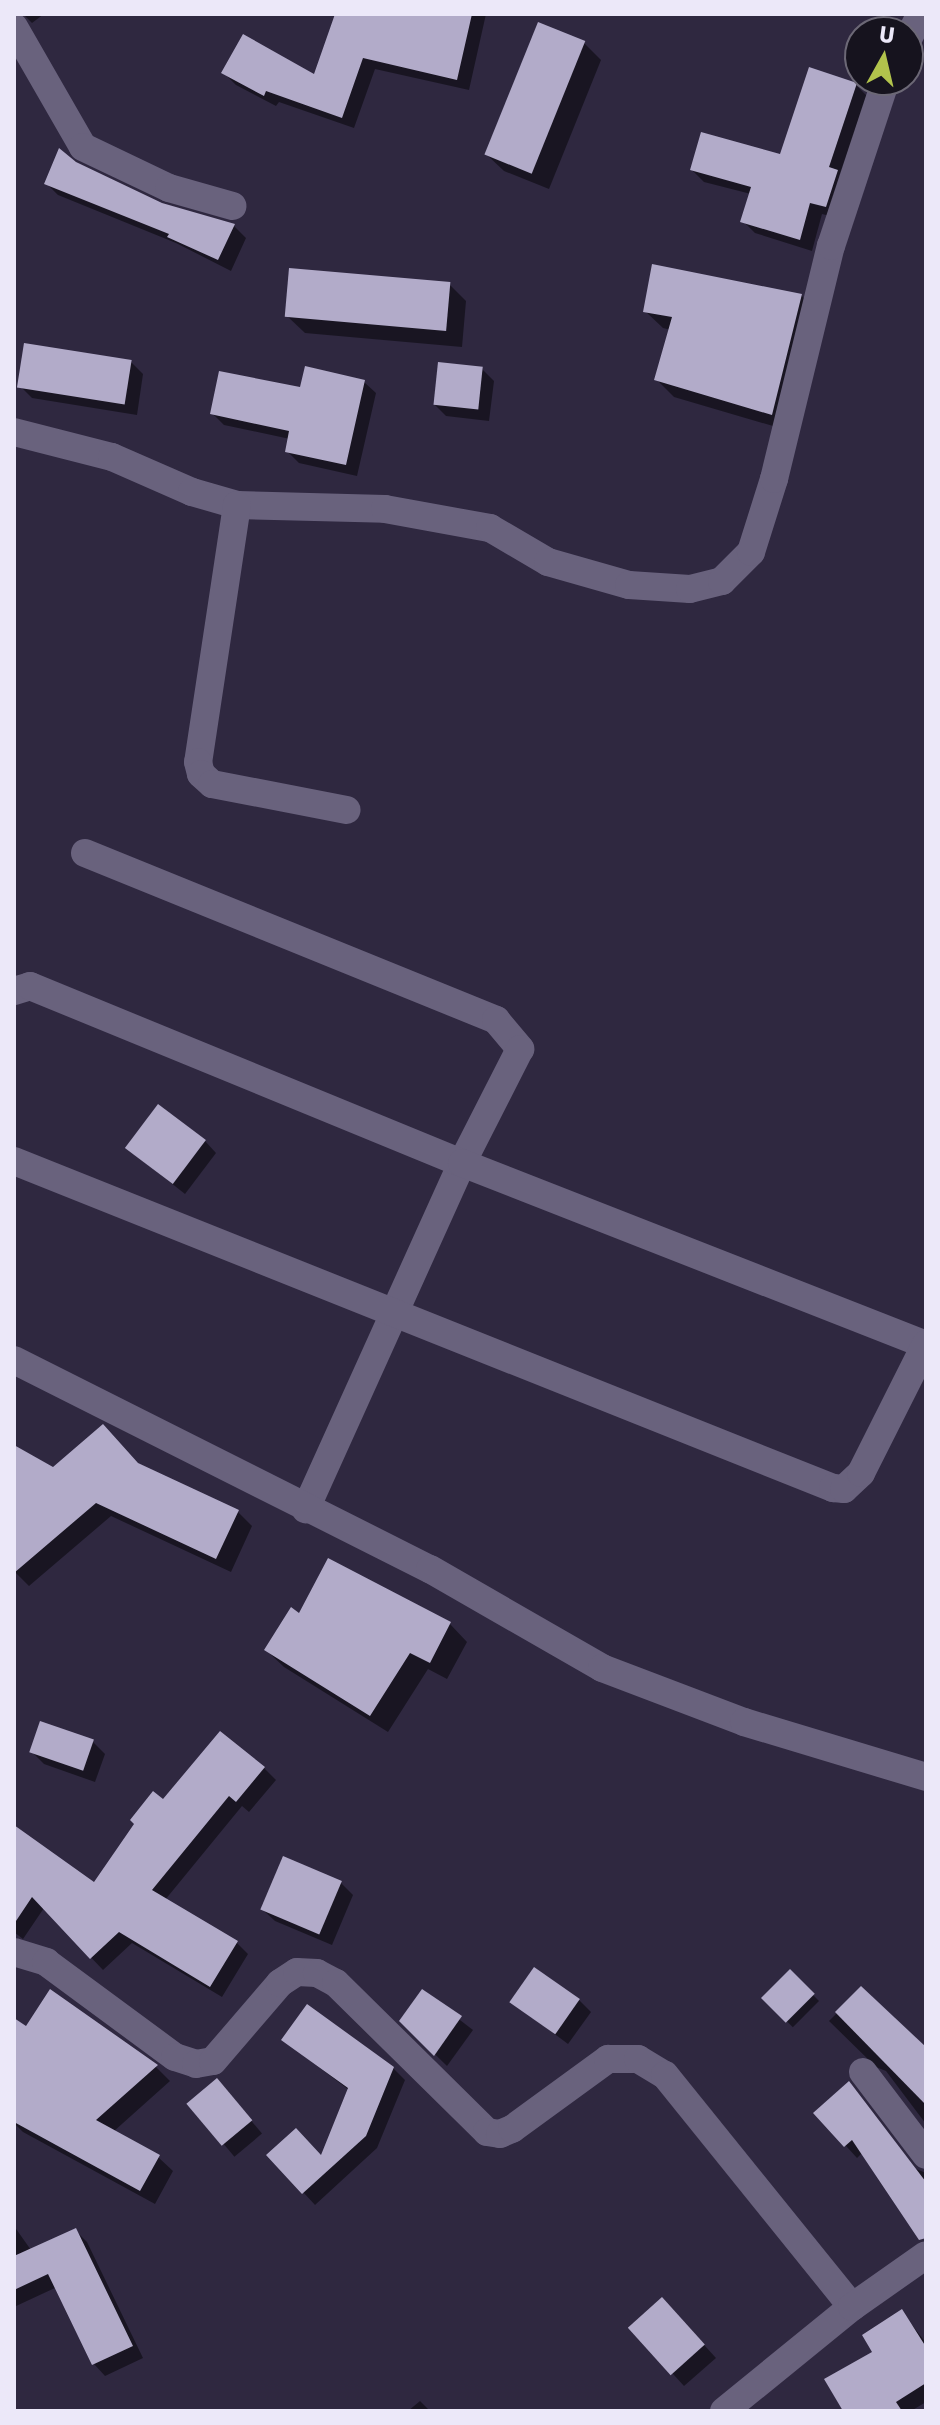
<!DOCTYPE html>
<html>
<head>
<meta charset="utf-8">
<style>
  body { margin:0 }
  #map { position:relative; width:940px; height:2425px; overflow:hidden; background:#2f2840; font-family:Jost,sans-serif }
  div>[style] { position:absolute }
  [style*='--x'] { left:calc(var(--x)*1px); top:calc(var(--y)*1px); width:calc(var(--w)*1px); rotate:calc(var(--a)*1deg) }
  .shadow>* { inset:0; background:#0007; transform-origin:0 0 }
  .building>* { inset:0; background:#b2abc9; transform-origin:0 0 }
  .minor>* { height:28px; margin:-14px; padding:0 14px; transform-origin:14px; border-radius:14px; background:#69627d }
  span { translate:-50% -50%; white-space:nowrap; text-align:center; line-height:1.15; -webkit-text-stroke:8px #16131e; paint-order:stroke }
  .frame { position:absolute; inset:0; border:16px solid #ece8f9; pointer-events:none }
  .north { position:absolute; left:844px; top:16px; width:80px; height:80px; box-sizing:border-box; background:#16131e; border:2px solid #6c6876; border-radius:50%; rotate:8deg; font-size:22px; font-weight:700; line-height:32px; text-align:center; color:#ece8f9 }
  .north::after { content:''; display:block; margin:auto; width:28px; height:36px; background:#b2c34c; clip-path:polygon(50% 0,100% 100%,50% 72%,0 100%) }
</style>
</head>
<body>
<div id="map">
  <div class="shadow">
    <div style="clip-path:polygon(23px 14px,44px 14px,32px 23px)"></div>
    <div style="clip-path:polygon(337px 14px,486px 14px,469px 90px,375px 69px,354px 128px,279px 102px,276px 106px,236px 85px,224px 73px,316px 77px)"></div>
    <div style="clip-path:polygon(584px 43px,601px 60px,549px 189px,504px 171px,486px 154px)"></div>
    <div style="clip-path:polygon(856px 85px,868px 97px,838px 218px,822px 214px,812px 251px,755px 233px,743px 221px,751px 194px,704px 182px,692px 170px,781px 156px)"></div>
    <div style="clip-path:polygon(75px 164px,161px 205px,234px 226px,246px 238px,231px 271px,176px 243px,58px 195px,46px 183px)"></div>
    <div style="clip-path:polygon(449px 284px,466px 301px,462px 347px,305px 333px,287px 316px)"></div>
    <div style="clip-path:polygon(801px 295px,818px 313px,790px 431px,674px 397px,656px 379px,671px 330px,663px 328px,645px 311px)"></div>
    <div style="clip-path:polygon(131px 362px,143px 374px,137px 415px,32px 398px,20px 386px)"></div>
    <div style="clip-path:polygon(482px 369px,494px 381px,489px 421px,446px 416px,434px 404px)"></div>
    <div style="clip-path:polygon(364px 382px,376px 393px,357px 476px,299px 463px,287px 451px,290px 439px,224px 425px,212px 413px,301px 389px)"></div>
    <div style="clip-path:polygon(205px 1141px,216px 1153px,185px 1194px,127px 1148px)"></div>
    <div style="clip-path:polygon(14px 1447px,54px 1469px,140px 1466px,238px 1512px,252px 1526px,231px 1572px,111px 1516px,29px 1586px,14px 1571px)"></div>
    <div style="clip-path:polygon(300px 1616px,450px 1624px,467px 1642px,447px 1679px,428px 1669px,388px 1732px,284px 1667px,266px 1650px)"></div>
    <div style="clip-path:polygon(93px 1742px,105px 1754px,95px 1782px,44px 1764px,32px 1752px)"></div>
    <div style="clip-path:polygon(264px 1768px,276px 1780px,249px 1812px,242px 1806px,165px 1900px,236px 1942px,248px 1954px,222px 1997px,132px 1943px,103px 1970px,44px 1908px,23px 1939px,14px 1932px,14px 1827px,95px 1884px,163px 1802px)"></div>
    <div style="clip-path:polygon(341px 1883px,353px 1895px,332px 1945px,275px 1921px,263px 1910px)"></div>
    <div style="left:790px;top:1972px;width:41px;height:37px;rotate:45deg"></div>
    <div style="clip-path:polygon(861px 1989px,923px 2047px,926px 2045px,926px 2124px,886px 2071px,876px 2067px,829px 2021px)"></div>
    <div style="clip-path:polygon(422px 1991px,473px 2030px,447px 2066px,401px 2021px)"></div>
    <div style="clip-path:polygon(50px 1992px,156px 2067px,170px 2081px,113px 2132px,158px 2157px,173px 2171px,155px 2204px,23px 2132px,14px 2123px,14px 2020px,26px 2029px)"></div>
    <div style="clip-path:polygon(579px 2000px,591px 2012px,568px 2044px,513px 2003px)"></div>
    <div style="clip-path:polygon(283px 2040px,393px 2068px,405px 2080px,377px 2148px,315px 2205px,269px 2155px,322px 2158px,349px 2090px)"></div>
    <div style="left:217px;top:2080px;width:70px;height:36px;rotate:50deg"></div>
    <div style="clip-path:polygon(849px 2084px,916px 2169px,926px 2173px,926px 2240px,863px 2152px,857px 2158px,816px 2113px)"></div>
    <div style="clip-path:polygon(14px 2226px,31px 2250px,75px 2230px,87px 2242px,143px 2358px,105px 2376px,94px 2364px,57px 2287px,14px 2307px)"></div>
    <div style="clip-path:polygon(674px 2312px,716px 2358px,684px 2386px,631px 2328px)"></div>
    <div style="clip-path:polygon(902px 2312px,926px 2343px,926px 2402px,911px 2411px,846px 2411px,875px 2352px)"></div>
    <div style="clip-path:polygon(420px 2401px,430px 2411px,408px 2411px)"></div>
  </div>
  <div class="building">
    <div style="clip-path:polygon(335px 14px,472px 14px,457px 80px,363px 58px,342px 118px,266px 91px,264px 96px,221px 73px,243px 34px,314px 74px)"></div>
    <div style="left:538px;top:22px;width:51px;height:143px;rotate:22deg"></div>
    <div style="clip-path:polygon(809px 67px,857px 83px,829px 167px,838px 170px,826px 207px,810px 203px,800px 240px,740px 222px,751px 187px,690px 170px,701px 132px,780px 154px)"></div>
    <div style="clip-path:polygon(59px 148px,76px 162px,162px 203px,235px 224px,218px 260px,167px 237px,169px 234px,44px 184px)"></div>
    <div style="clip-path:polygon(652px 264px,802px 294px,772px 415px,654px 380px,672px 317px,643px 312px)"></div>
    <div style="left:289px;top:268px;width:162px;height:49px;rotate:5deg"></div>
    <div style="left:24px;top:343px;width:109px;height:45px;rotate:9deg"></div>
    <div style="left:438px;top:362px;width:45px;height:43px;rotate:6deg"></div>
    <div style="clip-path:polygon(305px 366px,365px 380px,346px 465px,285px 452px,289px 431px,210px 414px,219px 371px,300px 387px)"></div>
    <div style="left:158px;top:1104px;width:60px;height:55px;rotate:37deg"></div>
    <div style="clip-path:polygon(103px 1424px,138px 1463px,239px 1510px,216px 1559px,96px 1503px,14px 1573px,14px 1445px,53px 1467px)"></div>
    <div style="clip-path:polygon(328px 1558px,451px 1622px,430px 1663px,410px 1653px,370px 1716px,264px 1650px,291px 1607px,299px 1613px)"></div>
    <div style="left:40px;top:1721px;width:57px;height:33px;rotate:19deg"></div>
    <div style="clip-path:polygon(220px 1731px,265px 1767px,236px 1802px,229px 1796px,152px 1890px,238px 1941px,210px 1987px,119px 1932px,90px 1959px,32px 1897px,14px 1924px,14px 1825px,94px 1882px,134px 1824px,130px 1820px,153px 1791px,163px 1799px)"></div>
    <div style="left:283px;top:1856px;width:64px;height:58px;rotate:23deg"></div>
    <div style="left:534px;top:1967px;width:56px;height:43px;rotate:35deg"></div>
    <div style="left:790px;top:1969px;width:35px;height:41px;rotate:45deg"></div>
    <div style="clip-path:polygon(861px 1986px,926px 2047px,926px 2105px,835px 2012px)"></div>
    <div style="clip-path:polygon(50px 1989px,158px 2065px,96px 2120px,160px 2155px,140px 2191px,14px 2122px,14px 2018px,26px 2026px)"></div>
    <div style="clip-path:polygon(422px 1989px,462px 2016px,434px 2056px,399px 2021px)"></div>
    <div style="clip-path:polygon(307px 2004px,394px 2067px,366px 2136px,302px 2194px,266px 2155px,296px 2128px,321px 2155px,348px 2088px,281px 2040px)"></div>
    <div style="left:217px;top:2078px;width:55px;height:40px;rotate:50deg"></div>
    <div style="clip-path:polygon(849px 2081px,926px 2182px,926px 2238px,919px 2240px,852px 2140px,844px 2147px,813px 2113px)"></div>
    <div style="clip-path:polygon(76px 2228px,133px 2346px,92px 2365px,48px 2274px,14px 2290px,14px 2256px)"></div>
    <div style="left:662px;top:2297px;width:64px;height:46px;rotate:48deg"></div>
    <div style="clip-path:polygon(902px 2309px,926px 2347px,926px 2383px,896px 2402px,902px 2411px,843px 2411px,824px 2379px,872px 2352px,862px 2335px)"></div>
  </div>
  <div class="minor">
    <div style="--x:14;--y:27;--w:138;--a:60.1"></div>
    <div style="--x:83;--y:147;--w:95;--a:25.5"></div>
    <div style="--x:169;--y:188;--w:66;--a:15.9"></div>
    <div style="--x:908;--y:39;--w:28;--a:-63"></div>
    <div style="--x:14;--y:432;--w:101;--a:14.3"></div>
    <div style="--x:112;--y:457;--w:87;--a:23.6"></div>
    <div style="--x:192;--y:492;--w:47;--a:16.1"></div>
    <div style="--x:237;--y:505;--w:148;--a:1.5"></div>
    <div style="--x:385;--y:509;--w:107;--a:10.3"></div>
    <div style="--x:490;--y:528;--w:67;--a:30.4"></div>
    <div style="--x:548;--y:562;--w:84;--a:15.9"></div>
    <div style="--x:629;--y:585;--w:61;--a:3.8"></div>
    <div style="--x:690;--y:589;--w:33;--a:-14"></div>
    <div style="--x:722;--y:581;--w:41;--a:-45"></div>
    <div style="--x:751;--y:552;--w:77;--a:-72.5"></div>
    <div style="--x:774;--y:479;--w:240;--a:-76.3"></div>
    <div style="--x:831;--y:246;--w:175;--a:-71.7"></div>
    <div style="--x:237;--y:505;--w:260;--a:98.6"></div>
    <div style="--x:198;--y:762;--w:12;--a:76"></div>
    <div style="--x:201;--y:774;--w:15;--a:42"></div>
    <div style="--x:212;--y:784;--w:137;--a:10.9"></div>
    <div style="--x:85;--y:853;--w:444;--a:22.1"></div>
    <div style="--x:496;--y:1020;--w:38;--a:50"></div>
    <div style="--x:520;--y:1049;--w:128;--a:117"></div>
    <div style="--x:462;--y:1163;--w:380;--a:114.3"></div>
    <div style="--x:14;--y:991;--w:17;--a:-17"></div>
    <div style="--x:30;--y:986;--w:467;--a:22.3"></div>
    <div style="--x:462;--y:1163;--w:498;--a:21.4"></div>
    <div style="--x:14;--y:1161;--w:882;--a:21.77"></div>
    <div style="--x:833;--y:1488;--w:11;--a:5"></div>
    <div style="--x:844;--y:1489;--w:23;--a:-43"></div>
    <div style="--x:861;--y:1473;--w:144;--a:-63.3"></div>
    <div style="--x:14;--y:1360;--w:466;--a:26.7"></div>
    <div style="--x:430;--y:1569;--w:198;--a:29.9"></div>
    <div style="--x:602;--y:1668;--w:152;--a:20.8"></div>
    <div style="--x:744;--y:1722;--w:190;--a:16.8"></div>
    <div style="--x:14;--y:1952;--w:34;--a:17"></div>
    <div style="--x:46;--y:1962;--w:160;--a:36.4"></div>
    <div style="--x:175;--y:2057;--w:22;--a:18"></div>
    <div style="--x:196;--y:2064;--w:17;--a:-10"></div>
    <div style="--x:213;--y:2061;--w:103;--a:-49.3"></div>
    <div style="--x:280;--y:1983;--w:20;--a:-33"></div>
    <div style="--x:297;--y:1972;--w:20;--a:3"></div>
    <div style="--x:317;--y:1973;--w:21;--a:28"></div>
    <div style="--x:336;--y:1983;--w:212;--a:44.6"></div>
    <div style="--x:487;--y:2132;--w:13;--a:9"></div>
    <div style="--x:500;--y:2134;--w:13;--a:-23"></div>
    <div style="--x:512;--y:2129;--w:119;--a:-36.1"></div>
    <div style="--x:608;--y:2059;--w:30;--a:0"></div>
    <div style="--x:638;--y:2059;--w:31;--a:31"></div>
    <div style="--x:665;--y:2075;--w:298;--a:51.1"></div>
    <div style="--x:863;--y:2072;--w:104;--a:52.8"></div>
    <div style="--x:724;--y:2411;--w:165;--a:-39.1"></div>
    <div style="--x:852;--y:2307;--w:90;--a:-35.1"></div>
  </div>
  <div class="frame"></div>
  <div class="north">U</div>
</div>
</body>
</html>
